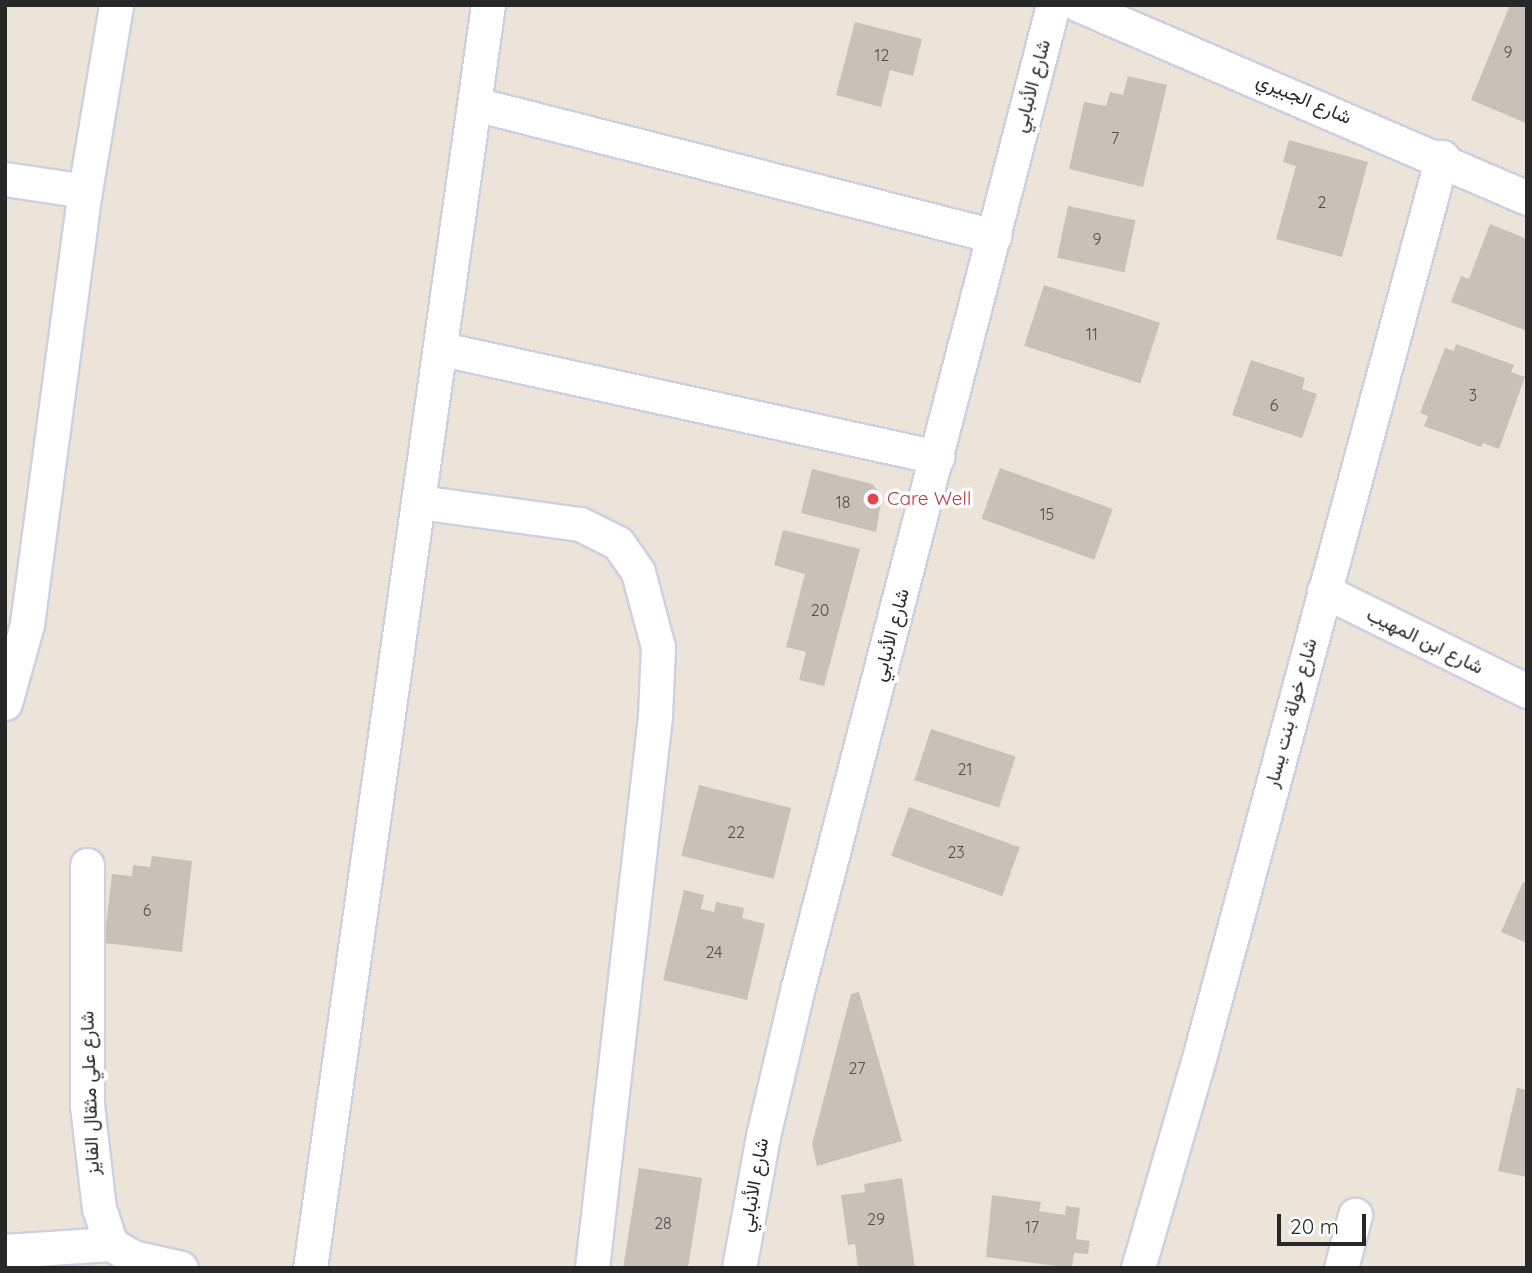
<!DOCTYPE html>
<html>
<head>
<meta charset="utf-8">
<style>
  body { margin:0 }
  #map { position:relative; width:1532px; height:1273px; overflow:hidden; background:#ece4d8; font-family:Quicksand,Vazirmatn,sans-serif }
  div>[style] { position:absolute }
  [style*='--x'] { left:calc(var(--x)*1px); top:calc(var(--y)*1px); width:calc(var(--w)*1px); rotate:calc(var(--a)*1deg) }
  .building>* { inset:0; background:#c7c1b8; transform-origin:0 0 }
  .roads { filter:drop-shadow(2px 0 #cdd0e2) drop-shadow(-2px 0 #cdd0e2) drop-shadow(0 2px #cdd0e2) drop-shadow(0 -2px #cdd0e2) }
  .minor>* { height:33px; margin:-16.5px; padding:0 16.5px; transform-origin:16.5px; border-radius:16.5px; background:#fff }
  .dots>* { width:19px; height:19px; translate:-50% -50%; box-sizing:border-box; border:4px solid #fff; border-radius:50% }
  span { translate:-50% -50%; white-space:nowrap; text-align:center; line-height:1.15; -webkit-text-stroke:7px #fff; paint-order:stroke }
  .number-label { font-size:16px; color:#504e4c }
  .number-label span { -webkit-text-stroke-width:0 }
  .street-label { font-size:19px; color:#282828 }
  .health-label { font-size:19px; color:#be3a42 }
  .left { translate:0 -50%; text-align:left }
  .frame { position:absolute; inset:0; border:7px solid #282828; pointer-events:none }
  .scale { position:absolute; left:1277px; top:1214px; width:89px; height:32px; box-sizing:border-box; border:4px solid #282828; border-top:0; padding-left:9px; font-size:21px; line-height:24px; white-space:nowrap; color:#282828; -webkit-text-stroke:5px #fff; paint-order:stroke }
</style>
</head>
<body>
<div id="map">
  <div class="building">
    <div style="clip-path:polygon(1510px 5px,1527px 5px,1526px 123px,1471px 100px)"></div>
    <div style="clip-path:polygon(855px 22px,922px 39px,913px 76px,890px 70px,881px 107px,836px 95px)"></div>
    <div style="clip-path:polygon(1128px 76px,1167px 85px,1143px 187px,1069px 169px,1084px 102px,1106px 106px,1110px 92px,1123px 95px)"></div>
    <div style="clip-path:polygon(1289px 140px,1368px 162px,1342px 257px,1276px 239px,1296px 166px,1283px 162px)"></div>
    <div style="left:1068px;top:206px;width:69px;height:53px;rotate:12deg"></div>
    <div style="clip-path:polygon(1490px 224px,1527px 239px,1527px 331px,1451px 302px,1461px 276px,1469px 279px)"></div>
    <div style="left:1044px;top:285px;width:122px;height:64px;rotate:18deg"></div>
    <div style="clip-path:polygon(1456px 344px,1514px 365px,1511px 372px,1525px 377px,1499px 449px,1483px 443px,1481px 447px,1424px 426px,1428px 416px,1420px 413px,1445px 348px,1454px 351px)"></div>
    <div style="clip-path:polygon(1251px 360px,1305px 378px,1302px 389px,1317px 394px,1302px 438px,1232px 415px)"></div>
    <div style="left:1000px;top:468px;width:120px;height:54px;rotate:20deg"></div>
    <div style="clip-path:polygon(812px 469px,872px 484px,882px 496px,876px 532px,801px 513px)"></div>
    <div style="clip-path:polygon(783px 530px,860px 549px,824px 686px,799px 680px,806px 652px,786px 647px,805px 574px,774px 565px)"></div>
    <div style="left:931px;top:729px;width:89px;height:54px;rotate:18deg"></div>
    <div style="left:699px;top:785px;width:95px;height:73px;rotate:14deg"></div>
    <div style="left:909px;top:807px;width:118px;height:52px;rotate:20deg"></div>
    <div style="clip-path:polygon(152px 856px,192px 861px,182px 952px,104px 943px,112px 874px,132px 876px,133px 865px,150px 867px)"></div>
    <div style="clip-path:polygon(1523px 882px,1527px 884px,1527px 943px,1501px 932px)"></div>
    <div style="clip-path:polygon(684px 890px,704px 895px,701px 909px,714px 912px,716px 902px,744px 908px,742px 918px,765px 924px,747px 1000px,663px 980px)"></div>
    <div style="clip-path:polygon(859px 992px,902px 1141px,817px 1166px,812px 1144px,851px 994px)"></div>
    <div style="clip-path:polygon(1517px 1088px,1527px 1090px,1527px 1177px,1498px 1171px)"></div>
    <div style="left:639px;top:1168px;width:64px;height:101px;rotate:9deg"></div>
    <div style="clip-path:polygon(902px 1178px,915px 1268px,858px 1267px,855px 1244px,848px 1245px,841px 1195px,865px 1192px,864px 1184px)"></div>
    <div style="clip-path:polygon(992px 1195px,1041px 1202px,1039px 1211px,1065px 1215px,1066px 1206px,1080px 1208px,1076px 1239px,1090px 1241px,1088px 1254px,1074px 1253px,1072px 1268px,986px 1257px)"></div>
  </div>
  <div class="roads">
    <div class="minor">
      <div style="--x:1079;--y:5;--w:488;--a:23.3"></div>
      <div style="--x:475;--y:104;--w:536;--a:14.27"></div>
      <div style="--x:5;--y:179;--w:81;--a:8.5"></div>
      <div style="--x:442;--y:349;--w:507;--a:12.31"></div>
      <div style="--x:419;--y:502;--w:162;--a:7.8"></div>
      <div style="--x:580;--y:524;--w:42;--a:26.6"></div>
      <div style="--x:618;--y:543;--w:35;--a:55"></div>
      <div style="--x:638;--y:572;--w:78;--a:75.1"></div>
      <div style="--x:658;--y:647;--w:69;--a:92.5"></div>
      <div style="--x:655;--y:716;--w:556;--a:96.51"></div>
      <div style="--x:1324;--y:591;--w:226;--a:26.2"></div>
      <div style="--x:5;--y:703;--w:82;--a:-74.4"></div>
      <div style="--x:27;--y:624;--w:437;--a:-82.4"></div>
      <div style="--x:85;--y:191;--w:189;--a:-80.5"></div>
      <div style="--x:87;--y:865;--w:240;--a:90"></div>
      <div style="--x:87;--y:1105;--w:104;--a:83.4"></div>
      <div style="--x:99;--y:1208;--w:38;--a:72"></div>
      <div style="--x:111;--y:1244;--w:26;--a:31"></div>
      <div style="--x:133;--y:1257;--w:49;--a:12.9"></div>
      <div style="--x:5;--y:1251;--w:106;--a:-3.8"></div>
      <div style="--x:310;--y:1268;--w:1275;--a:-81.98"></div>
      <div style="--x:739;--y:1268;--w:134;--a:-79.7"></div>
      <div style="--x:763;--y:1136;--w:153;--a:-76.8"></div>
      <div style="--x:798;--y:987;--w:1015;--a:-75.44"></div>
      <div style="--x:1138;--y:1268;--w:230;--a:-73.8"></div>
      <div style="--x:1202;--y:1047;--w:922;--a:-74.91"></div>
      <div style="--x:1341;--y:1268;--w:55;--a:-75.2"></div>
    </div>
  </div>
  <div class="dots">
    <div style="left:873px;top:499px;background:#e0444e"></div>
  </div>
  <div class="number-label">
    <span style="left:1508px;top:52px">9</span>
    <span style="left:882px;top:55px">12</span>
    <span style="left:1115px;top:138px">7</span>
    <span style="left:1322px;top:202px">2</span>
    <span style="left:1097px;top:239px">9</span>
    <span style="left:1092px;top:334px">11</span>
    <span style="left:1473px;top:395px">3</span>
    <span style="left:1274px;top:405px">6</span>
    <span style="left:843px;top:502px">18</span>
    <span style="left:1047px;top:514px">15</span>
    <span style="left:820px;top:610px">20</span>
    <span style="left:965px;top:769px">21</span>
    <span style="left:736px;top:832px">22</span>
    <span style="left:956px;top:852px">23</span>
    <span style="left:147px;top:910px">6</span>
    <span style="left:714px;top:952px">24</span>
    <span style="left:857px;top:1068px">27</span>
    <span style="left:876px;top:1219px">29</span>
    <span style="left:663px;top:1223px">28</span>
    <span style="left:1032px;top:1227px">17</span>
  </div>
  <div class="street-label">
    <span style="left:1032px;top:86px;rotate:-75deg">شارع الأنبابي</span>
    <span style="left:1304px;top:99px;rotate:23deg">شارع الجبيري</span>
    <span style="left:891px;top:635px;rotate:-75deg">شارع الأنبابي</span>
    <span style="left:1425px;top:641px;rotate:26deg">شارع ابن المهيب</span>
    <span style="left:1291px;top:713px;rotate:-75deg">شارع خولة بنت يسار</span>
    <span style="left:90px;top:1093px;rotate:-92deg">شارع علي مثقال الفايز</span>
    <span style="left:754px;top:1185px;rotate:-80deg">شارع الأنبابي</span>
  </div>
  <div class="health-label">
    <span class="left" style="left:887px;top:499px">Care Well</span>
  </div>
  <div class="frame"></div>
  <div class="scale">20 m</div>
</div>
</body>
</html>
